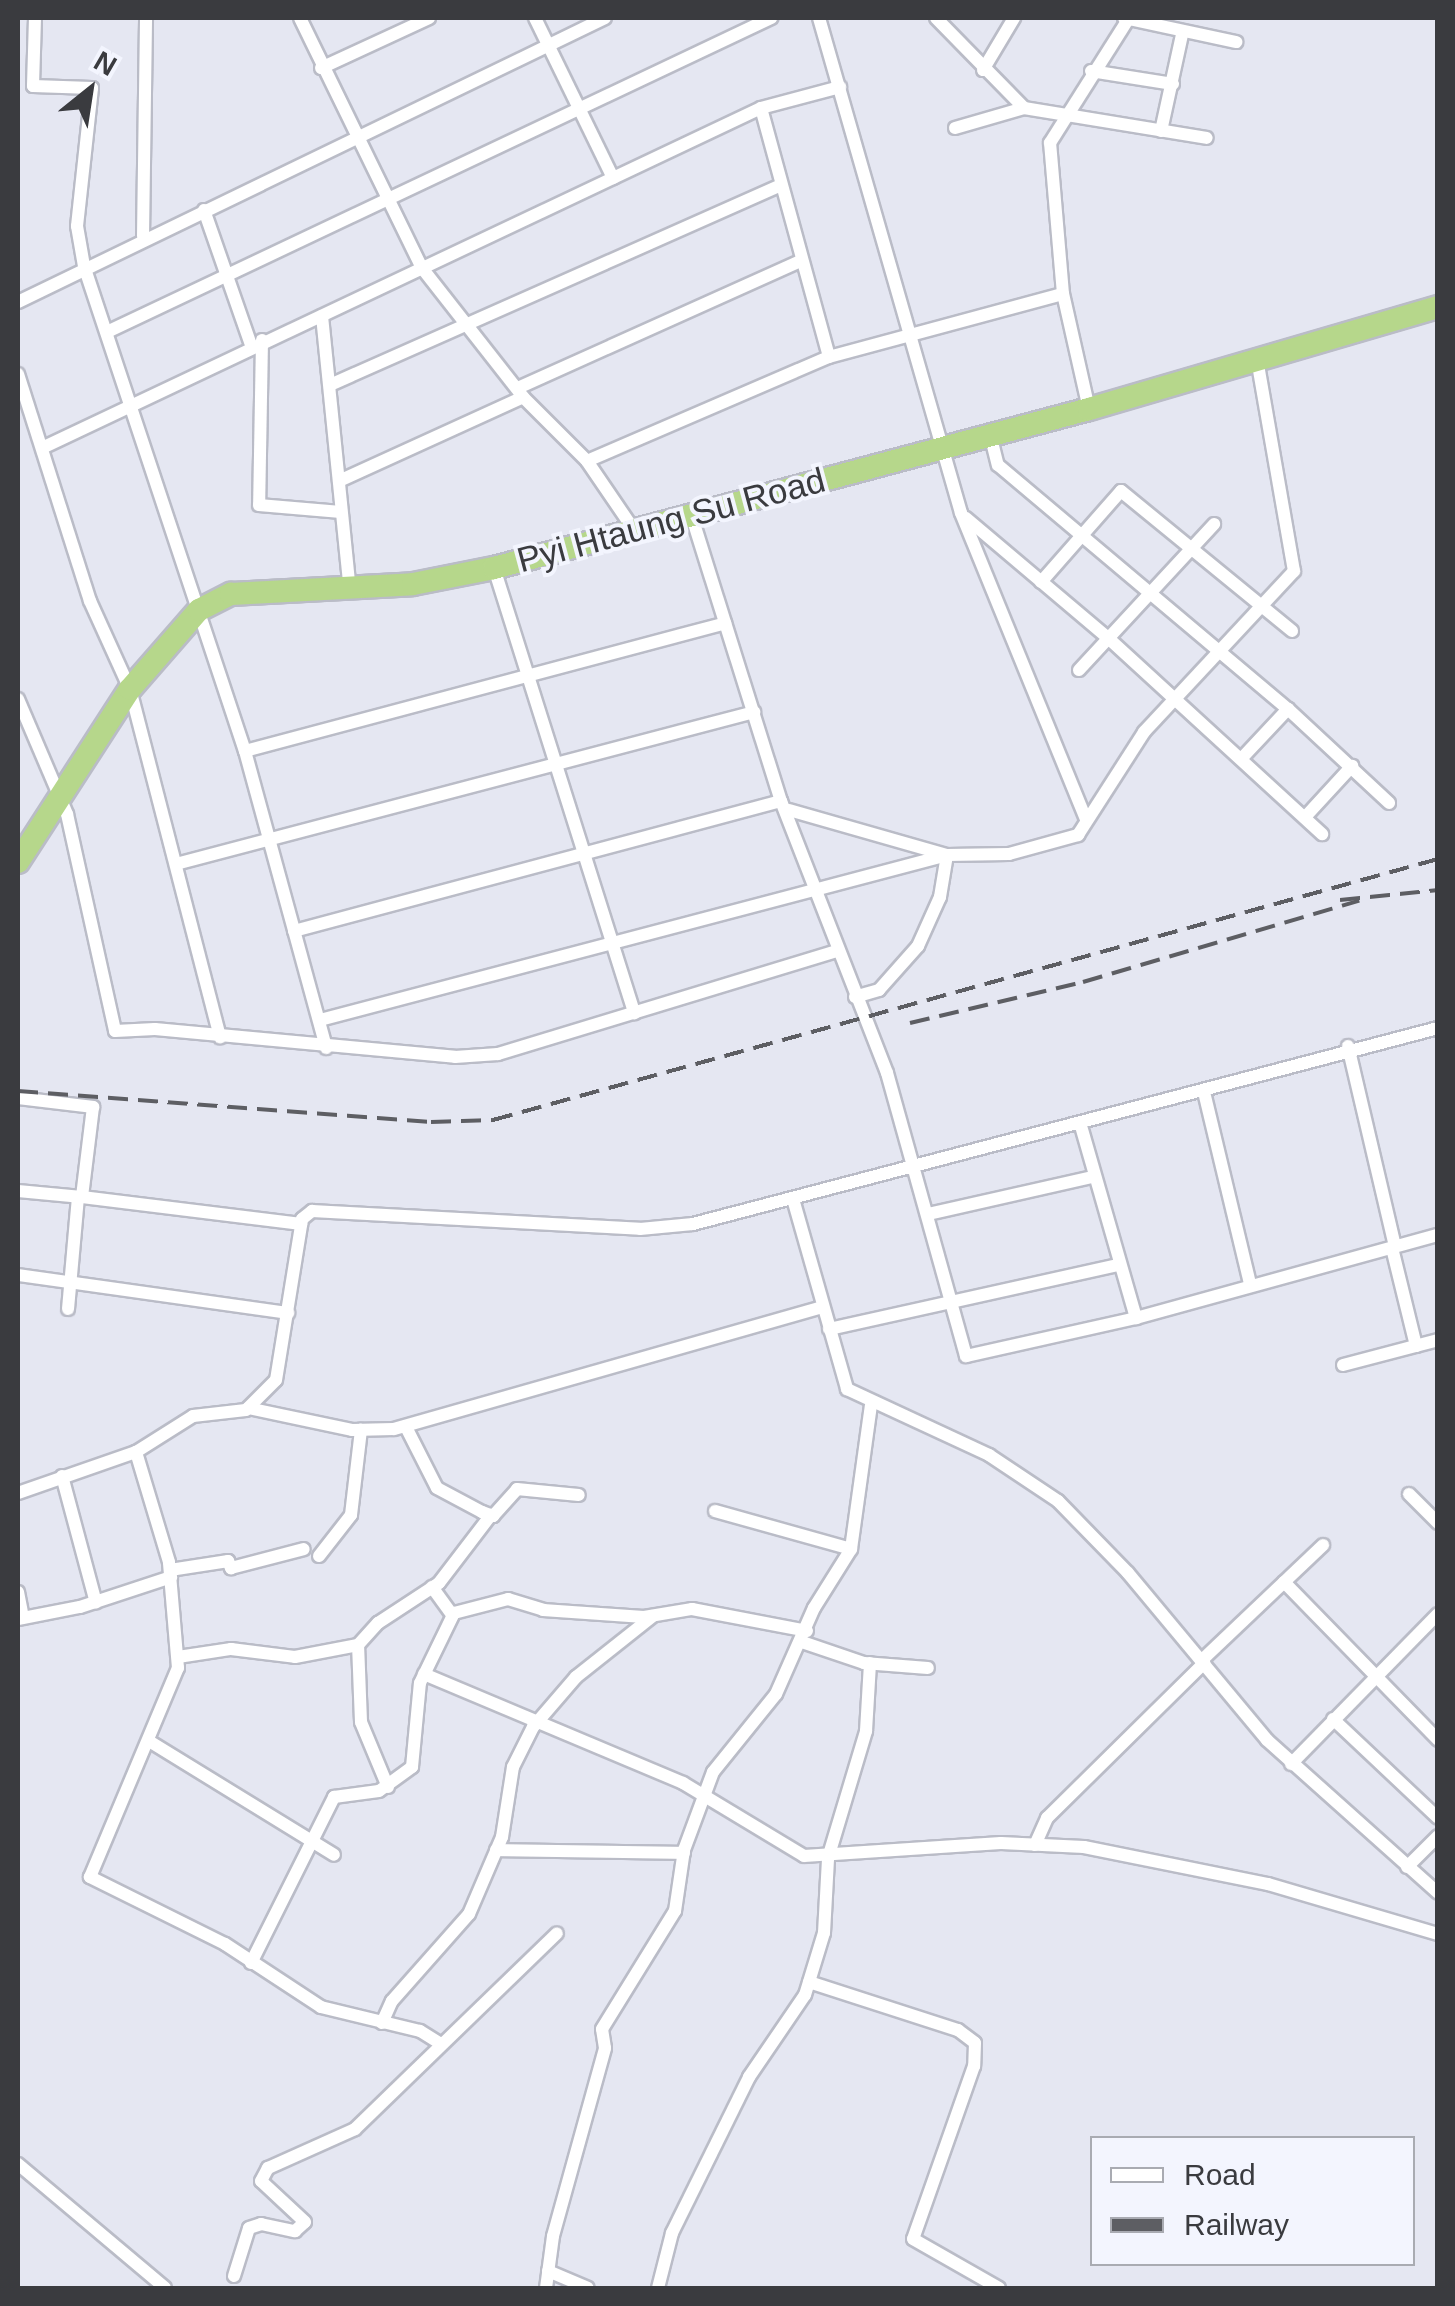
<!DOCTYPE html>
<html>
<head>
<meta charset="utf-8">
<style>
  body { margin:0 }
  #map { position:relative; width:1455px; height:2306px; overflow:hidden; background:#e5e7f2; font-family:Helvetica,sans-serif }
  div>[style] { position:absolute }
  [style*='--x'] { left:calc(var(--x)*1px); top:calc(var(--y)*1px); width:calc(var(--w)*1px); rotate:calc(var(--a)*1deg) }
  .roads { filter:drop-shadow(2px 0 #babcc7) drop-shadow(-2px 0 #babcc7) drop-shadow(0 2px #babcc7) drop-shadow(0 -2px #babcc7) }
  .street>* { height:12px; margin:-6px; padding:0 6px; transform-origin:6px; border-radius:6px; background:#fff }
  .highway>* { height:22px; margin:-11px; padding:0 11px; transform-origin:11px; border-radius:11px; background:#b6d78b }
  .rail>* { height:4px; margin-top:-2px; transform-origin:0; background:repeating-linear-gradient(90deg,#5d5e63 0 20px,transparent 0 30px) }
  span { translate:-50% -50%; white-space:nowrap; text-align:center; line-height:1.15; -webkit-text-stroke:8px #f3f5fe; paint-order:stroke }
  .street-label { font-size:35px; color:#3a3b3f }
  .frame { position:absolute; inset:0; border:20px solid #3a3b3f; pointer-events:none }
  .legend { position:absolute; left:1090px; top:2136px; width:325px; height:130px; box-sizing:border-box; background:#f3f5fe; border:2px solid #a9abb2; margin:0; padding:12px 18px; list-style:none; font-size:30px; color:#3a3b3f }
  .legend li { display:flex; align-items:center; gap:20px; height:50px }
  .legend b { width:50px; border:2px solid #a9abb2 }
  .north { position:absolute; left:40px; top:40px; width:100px; height:100px; -webkit-text-stroke:8px #f3f5fe; paint-order:stroke; rotate:30deg; font-size:28px; font-weight:700; line-height:40px; text-align:center; color:#3a3b3f }
  .north::after { content:''; display:block; margin:auto; width:35px; height:45px; background:#3a3b3f; clip-path:polygon(50% 0,100% 100%,50% 72%,0 100%) }
</style>
</head>
<body>
<div id="map">
  <div class="roads">
    <div class="street">
      <div style="--x:35;--y:18;--w:68;--a:91.7"></div>
      <div style="--x:33;--y:86;--w:59;--a:1.9"></div>
      <div style="--x:92;--y:88;--w:139;--a:96.2"></div>
      <div style="--x:77;--y:226;--w:41;--a:80.1"></div>
      <div style="--x:84;--y:266;--w:511;--a:71.64"></div>
      <div style="--x:245;--y:751;--w:308;--a:74.7"></div>
      <div style="--x:300;--y:18;--w:278;--a:64"></div>
      <div style="--x:422;--y:268;--w:164;--a:51.9"></div>
      <div style="--x:523;--y:397;--w:91;--a:45"></div>
      <div style="--x:587;--y:461;--w:83;--a:55.7"></div>
      <div style="--x:535;--y:18;--w:178;--a:64"></div>
      <div style="--x:819;--y:18;--w:515;--a:73.99"></div>
      <div style="--x:961;--y:513;--w:331;--a:67.8"></div>
      <div style="--x:936;--y:18;--w:126;--a:45.6"></div>
      <div style="--x:1124;--y:18;--w:115;--a:12.1"></div>
      <div style="--x:321;--y:68;--w:119;--a:-24.8"></div>
      <div style="--x:983;--y:70;--w:61;--a:-59.2"></div>
      <div style="--x:1091;--y:71;--w:83;--a:9"></div>
      <div style="--x:761;--y:108;--w:258;--a:74.7"></div>
      <div style="--x:955;--y:128;--w:72;--a:-16.2"></div>
      <div style="--x:1024;--y:108;--w:185;--a:9.3"></div>
      <div style="--x:1161;--y:131;--w:98;--a:-77.7"></div>
      <div style="--x:204;--y:210;--w:146;--a:70.8"></div>
      <div style="--x:143;--y:236;--w:218;--a:-89.2"></div>
      <div style="--x:18;--y:302;--w:652;--a:-25.82"></div>
      <div style="--x:322;--y:316;--w:269;--a:84.2"></div>
      <div style="--x:107;--y:332;--w:735;--a:-25.31"></div>
      <div style="--x:262;--y:340;--w:165;--a:91"></div>
      <div style="--x:259;--y:505;--w:82;--a:4.9"></div>
      <div style="--x:18;--y:374;--w:238;--a:72.4"></div>
      <div style="--x:90;--y:601;--w:97;--a:65.6"></div>
      <div style="--x:130;--y:689;--w:360;--a:75.5"></div>
      <div style="--x:330;--y:385;--w:491;--a:-23.9"></div>
      <div style="--x:520;--y:387;--w:308;--a:-24.2"></div>
      <div style="--x:1089;--y:409;--w:118;--a:-102.7"></div>
      <div style="--x:1063;--y:294;--w:152;--a:-94.9"></div>
      <div style="--x:1050;--y:143;--w:148;--a:-57.7"></div>
      <div style="--x:990;--y:434;--w:32;--a:76"></div>
      <div style="--x:998;--y:465;--w:379;--a:40.1"></div>
      <div style="--x:1288;--y:709;--w:138;--a:42.9"></div>
      <div style="--x:42;--y:448;--w:795;--a:-25.31"></div>
      <div style="--x:761;--y:108;--w:82;--a:-14.9"></div>
      <div style="--x:587;--y:461;--w:263;--a:-23.3"></div>
      <div style="--x:829;--y:357;--w:242;--a:-15.1"></div>
      <div style="--x:339;--y:481;--w:202;--a:-24.5"></div>
      <div style="--x:691;--y:514;--w:301;--a:72.6"></div>
      <div style="--x:781;--y:801;--w:292;--a:68.7"></div>
      <div style="--x:887;--y:1073;--w:294;--a:74.4"></div>
      <div style="--x:966;--y:1356;--w:174;--a:-12.6"></div>
      <div style="--x:966;--y:518;--w:185;--a:40.2"></div>
      <div style="--x:1107;--y:637;--w:292;--a:42.5"></div>
      <div style="--x:494;--y:568;--w:467;--a:72.5"></div>
      <div style="--x:1041;--y:582;--w:121;--a:-48.7"></div>
      <div style="--x:1121;--y:491;--w:221;--a:39.3"></div>
      <div style="--x:1079;--y:670;--w:199;--a:-47.2"></div>
      <div style="--x:18;--y:699;--w:125;--a:66.9"></div>
      <div style="--x:67;--y:814;--w:222;--a:77.5"></div>
      <div style="--x:115;--y:1031;--w:40;--a:-2.9"></div>
      <div style="--x:155;--y:1029;--w:301;--a:5.3"></div>
      <div style="--x:455;--y:1057;--w:43;--a:-4"></div>
      <div style="--x:498;--y:1054;--w:354;--a:-16.9"></div>
      <div style="--x:245;--y:751;--w:497;--a:-14.9"></div>
      <div style="--x:1241;--y:759;--w:69;--a:-46.8"></div>
      <div style="--x:789;--y:810;--w:164;--a:15.9"></div>
      <div style="--x:947;--y:855;--w:62;--a:-0.9"></div>
      <div style="--x:1009;--y:854;--w:72;--a:-15.4"></div>
      <div style="--x:1078;--y:835;--w:122;--a:-57.3"></div>
      <div style="--x:1144;--y:732;--w:220;--a:-47"></div>
      <div style="--x:1294;--y:571;--w:216;--a:-99.9"></div>
      <div style="--x:1307;--y:815;--w:67;--a:-47.4"></div>
      <div style="--x:176;--y:864;--w:598;--a:-14.73"></div>
      <div style="--x:294;--y:931;--w:504;--a:-14.95"></div>
      <div style="--x:320;--y:1020;--w:648;--a:-14.74"></div>
      <div style="--x:947;--y:855;--w:43;--a:99.5"></div>
      <div style="--x:940;--y:897;--w:54;--a:114.2"></div>
      <div style="--x:918;--y:946;--w:59;--a:131.6"></div>
      <div style="--x:879;--y:990;--w:25;--a:164"></div>
      <div style="--x:1348;--y:1046;--w:206;--a:76.8"></div>
      <div style="--x:1204;--y:1092;--w:196;--a:76.5"></div>
      <div style="--x:18;--y:1098;--w:76;--a:6.8"></div>
      <div style="--x:93;--y:1107;--w:91;--a:97"></div>
      <div style="--x:82;--y:1197;--w:221;--a:7"></div>
      <div style="--x:1081;--y:1126;--w:200;--a:74"></div>
      <div style="--x:1136;--y:1318;--w:313;--a:-15.4"></div>
      <div style="--x:18;--y:1191;--w:64;--a:5.4"></div>
      <div style="--x:793;--y:1199;--w:198;--a:74.1"></div>
      <div style="--x:847;--y:1389;--w:157;--a:24.9"></div>
      <div style="--x:989;--y:1455;--w:83;--a:33.7"></div>
      <div style="--x:1058;--y:1501;--w:100;--a:45.8"></div>
      <div style="--x:1128;--y:1573;--w:217;--a:50.2"></div>
      <div style="--x:1267;--y:1740;--w:229;--a:41.8"></div>
      <div style="--x:928;--y:1214;--w:168;--a:-12.7"></div>
      <div style="--x:1392;--y:1248;--w:101;--a:76.2"></div>
      <div style="--x:18;--y:1275;--w:273;--a:8"></div>
      <div style="--x:68;--y:1309;--w:112;--a:-84.9"></div>
      <div style="--x:829;--y:1329;--w:295;--a:-12.5"></div>
      <div style="--x:1343;--y:1365;--w:98;--a:-14.7"></div>
      <div style="--x:248;--y:1408;--w:106;--a:11.9"></div>
      <div style="--x:352;--y:1430;--w:42;--a:-1.4"></div>
      <div style="--x:394;--y:1429;--w:445;--a:-15.9"></div>
      <div style="--x:406;--y:1427;--w:68;--a:63.1"></div>
      <div style="--x:437;--y:1488;--w:51;--a:28.1"></div>
      <div style="--x:482;--y:1512;--w:12;--a:20"></div>
      <div style="--x:493;--y:1516;--w:36;--a:-48"></div>
      <div style="--x:517;--y:1489;--w:62;--a:5.5"></div>
      <div style="--x:62;--y:1476;--w:131;--a:75"></div>
      <div style="--x:18;--y:1493;--w:125;--a:-19.2"></div>
      <div style="--x:1409;--y:1494;--w:41;--a:45"></div>
      <div style="--x:715;--y:1511;--w:141;--a:15.6"></div>
      <div style="--x:319;--y:1556;--w:52;--a:-52"></div>
      <div style="--x:351;--y:1515;--w:86;--a:-83.3"></div>
      <div style="--x:170;--y:1570;--w:59;--a:-8.8"></div>
      <div style="--x:228;--y:1561;--w:8;--a:67"></div>
      <div style="--x:231;--y:1568;--w:75;--a:-14.6"></div>
      <div style="--x:1284;--y:1582;--w:221;--a:45.7"></div>
      <div style="--x:432;--y:1587;--w:34;--a:54"></div>
      <div style="--x:18;--y:1592;--w:26;--a:79"></div>
      <div style="--x:18;--y:1619;--w:63;--a:-11"></div>
      <div style="--x:80;--y:1607;--w:96;--a:-18.2"></div>
      <div style="--x:802;--y:1642;--w:65;--a:18.7"></div>
      <div style="--x:864;--y:1663;--w:64;--a:4.5"></div>
      <div style="--x:178;--y:1657;--w:54;--a:-8.6"></div>
      <div style="--x:231;--y:1649;--w:64;--a:7.1"></div>
      <div style="--x:295;--y:1657;--w:64;--a:-10.8"></div>
      <div style="--x:1202;--y:1660;--w:167;--a:-43.5"></div>
      <div style="--x:424;--y:1674;--w:281;--a:22.8"></div>
      <div style="--x:683;--y:1783;--w:141;--a:31.1"></div>
      <div style="--x:804;--y:1856;--w:197;--a:-3.8"></div>
      <div style="--x:1001;--y:1843;--w:83;--a:2.8"></div>
      <div style="--x:1084;--y:1847;--w:188;--a:11.4"></div>
      <div style="--x:1268;--y:1884;--w:177;--a:16.4"></div>
      <div style="--x:1333;--y:1719;--w:144;--a:43.3"></div>
      <div style="--x:149;--y:1741;--w:217;--a:31.6"></div>
      <div style="--x:1291;--y:1764;--w:210;--a:-45.6"></div>
      <div style="--x:388;--y:1787;--w:70;--a:-112.6"></div>
      <div style="--x:361;--y:1722;--w:77;--a:-92.2"></div>
      <div style="--x:358;--y:1645;--w:30;--a:-48"></div>
      <div style="--x:378;--y:1623;--w:73;--a:-33.3"></div>
      <div style="--x:439;--y:1583;--w:86;--a:-52.6"></div>
      <div style="--x:1035;--y:1845;--w:30;--a:-66"></div>
      <div style="--x:1047;--y:1818;--w:221;--a:-44.6"></div>
      <div style="--x:496;--y:1850;--w:188;--a:0.9"></div>
      <div style="--x:1407;--y:1867;--w:44;--a:-45"></div>
      <div style="--x:251;--y:1963;--w:186;--a:-63.4"></div>
      <div style="--x:334;--y:1797;--w:45;--a:-7.6"></div>
      <div style="--x:379;--y:1791;--w:41;--a:-36"></div>
      <div style="--x:412;--y:1767;--w:84;--a:-84.6"></div>
      <div style="--x:420;--y:1683;--w:78;--a:-64.1"></div>
      <div style="--x:454;--y:1613;--w:56;--a:-14.5"></div>
      <div style="--x:508;--y:1599;--w:37;--a:17"></div>
      <div style="--x:543;--y:1610;--w:101;--a:4"></div>
      <div style="--x:644;--y:1617;--w:49;--a:-9.5"></div>
      <div style="--x:692;--y:1609;--w:117;--a:10.8"></div>
      <div style="--x:809;--y:1982;--w:157;--a:17.9"></div>
      <div style="--x:958;--y:2030;--w:21;--a:37"></div>
      <div style="--x:975;--y:2043;--w:23;--a:92"></div>
      <div style="--x:974;--y:2066;--w:183;--a:109.4"></div>
      <div style="--x:913;--y:2239;--w:99;--a:29.7"></div>
      <div style="--x:382;--y:2023;--w:24;--a:-66"></div>
      <div style="--x:392;--y:2001;--w:116;--a:-48.5"></div>
      <div style="--x:469;--y:1914;--w:84;--a:-66.8"></div>
      <div style="--x:502;--y:1837;--w:71;--a:-81.1"></div>
      <div style="--x:513;--y:1767;--w:45;--a:-63.4"></div>
      <div style="--x:533;--y:1727;--w:66;--a:-49.3"></div>
      <div style="--x:576;--y:1677;--w:98;--a:-38.4"></div>
      <div style="--x:441;--y:2044;--w:25;--a:-148"></div>
      <div style="--x:420;--y:2031;--w:102;--a:-166.4"></div>
      <div style="--x:321;--y:2007;--w:115;--a:-146.7"></div>
      <div style="--x:225;--y:1944;--w:151;--a:-153.6"></div>
      <div style="--x:90;--y:1877;--w:227;--a:-67.2"></div>
      <div style="--x:178;--y:1668;--w:106;--a:-94.9"></div>
      <div style="--x:169;--y:1562;--w:115;--a:-106.7"></div>
      <div style="--x:136;--y:1452;--w:67;--a:-32.3"></div>
      <div style="--x:193;--y:1416;--w:53;--a:-6.5"></div>
      <div style="--x:246;--y:1410;--w:42;--a:-45"></div>
      <div style="--x:276;--y:1380;--w:163;--a:-80.8"></div>
      <div style="--x:302;--y:1219;--w:13;--a:-39"></div>
      <div style="--x:312;--y:1211;--w:328;--a:3.1"></div>
      <div style="--x:640;--y:1229;--w:53;--a:-5.4"></div>
      <div style="--x:693;--y:1224;--w:770;--a:-14.74"></div>
      <div style="--x:18;--y:2164;--w:192;--a:40.1"></div>
      <div style="--x:548;--y:2271;--w:43;--a:23"></div>
      <div style="--x:234;--y:2276;--w:50;--a:-72.6"></div>
      <div style="--x:249;--y:2228;--w:13;--a:-18"></div>
      <div style="--x:261;--y:2224;--w:35;--a:12"></div>
      <div style="--x:295;--y:2231;--w:13;--a:-42"></div>
      <div style="--x:305;--y:2222;--w:60;--a:-137"></div>
      <div style="--x:261;--y:2181;--w:15;--a:-62"></div>
      <div style="--x:268;--y:2168;--w:95;--a:-24.1"></div>
      <div style="--x:355;--y:2129;--w:281;--a:-44.1"></div>
      <div style="--x:546;--y:2288;--w:52;--a:-82.3"></div>
      <div style="--x:553;--y:2236;--w:195;--a:-74.5"></div>
      <div style="--x:605;--y:2048;--w:19;--a:-99"></div>
      <div style="--x:602;--y:2029;--w:139;--a:-58.3"></div>
      <div style="--x:675;--y:1911;--w:62;--a:-81.6"></div>
      <div style="--x:684;--y:1850;--w:83;--a:-69.6"></div>
      <div style="--x:713;--y:1772;--w:100;--a:-51.1"></div>
      <div style="--x:776;--y:1694;--w:94;--a:-66.2"></div>
      <div style="--x:814;--y:1608;--w:70;--a:-57.9"></div>
      <div style="--x:851;--y:1549;--w:145;--a:-82.1"></div>
      <div style="--x:658;--y:2288;--w:57;--a:-75.7"></div>
      <div style="--x:672;--y:2233;--w:174;--a:-63.7"></div>
      <div style="--x:749;--y:2077;--w:99;--a:-55.7"></div>
      <div style="--x:805;--y:1995;--w:65;--a:-73"></div>
      <div style="--x:824;--y:1933;--w:75;--a:-86.9"></div>
      <div style="--x:828;--y:1858;--w:133;--a:-73.3"></div>
      <div style="--x:866;--y:1731;--w:68;--a:-86.6"></div>
    </div>
    <div class="highway">
      <div style="--x:18;--y:862;--w:206;--a:-57.1"></div>
      <div style="--x:130;--y:689;--w:105;--a:-48.9"></div>
      <div style="--x:199;--y:610;--w:36;--a:-27"></div>
      <div style="--x:231;--y:594;--w:182;--a:-3.1"></div>
      <div style="--x:413;--y:584;--w:83;--a:-11.2"></div>
      <div style="--x:494;--y:568;--w:616;--a:-14.96"></div>
      <div style="--x:1089;--y:409;--w:364;--a:-16.3"></div>
    </div>
  </div>
  <div class="rail">
    <div style="--x:1340;--y:900;--w:99;--a:-5.8"></div>
    <div style="--x:910;--y:1023;--w:178;--a:-13.3"></div>
    <div style="--x:1083;--y:982;--w:288;--a:-16.4"></div>
    <div style="--x:18;--y:1091;--w:414;--a:4.3"></div>
    <div style="--x:431;--y:1122;--w:62;--a:-1.8"></div>
    <div style="--x:493;--y:1120;--w:980;--a:-15.44"></div>
  </div>
  <div class="street-label">
    <span style="left:671px;top:520px;rotate:-15deg">Pyi Htaung Su Road</span>
  </div>
  <div class="frame"></div>
  <ul class="legend">
  <li><b style="height:12px;background:#fff"></b>Road</li>
  <li><b style="height:12px;background:#5d5e63"></b>Railway</li>
  </ul>
  <div class="north">N</div>
</div>
</body>
</html>
